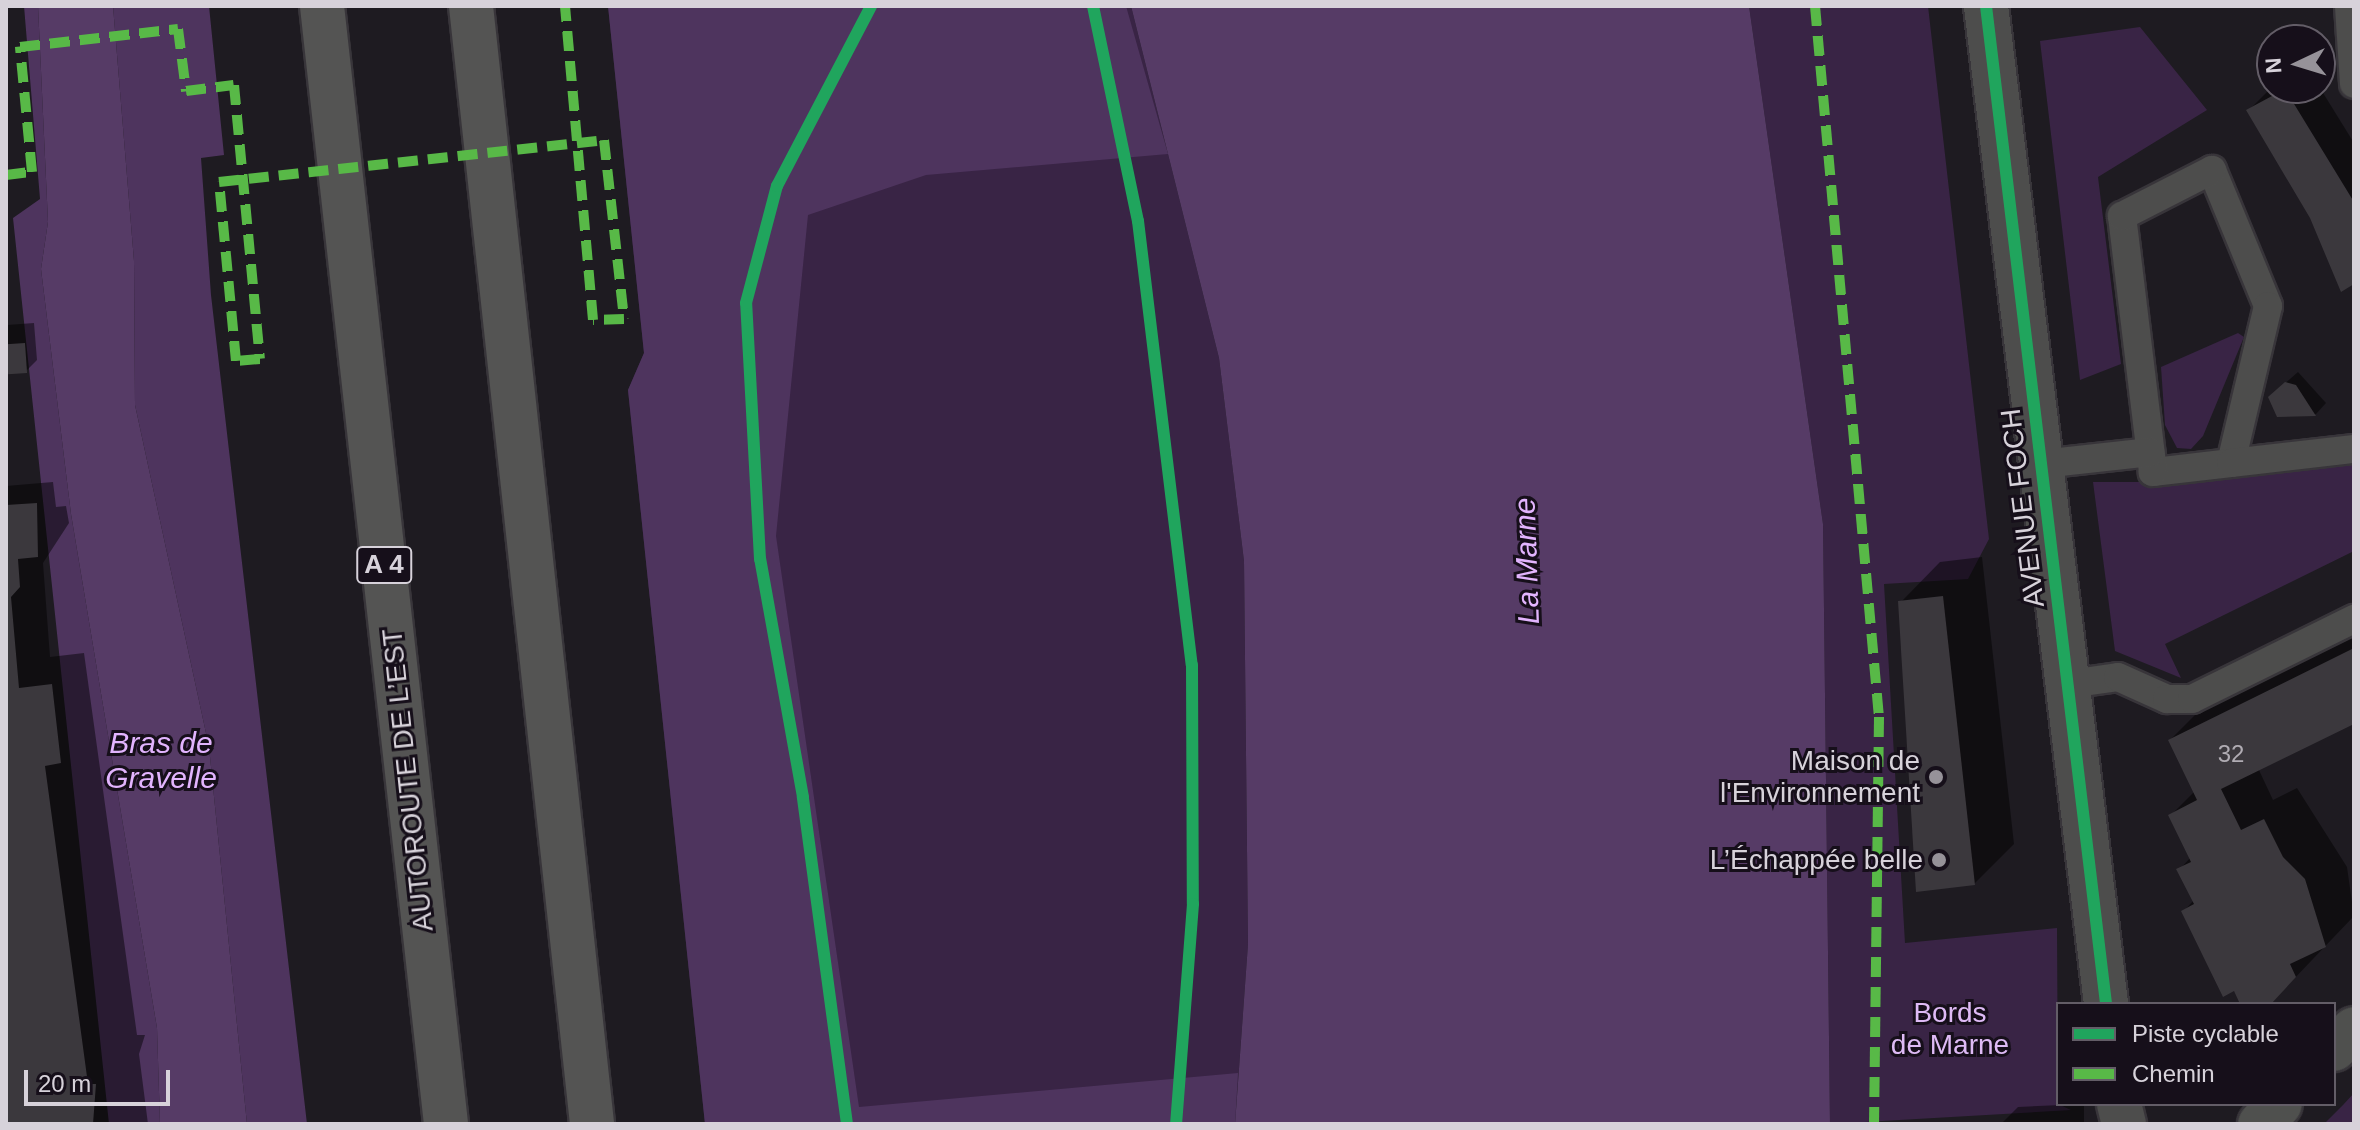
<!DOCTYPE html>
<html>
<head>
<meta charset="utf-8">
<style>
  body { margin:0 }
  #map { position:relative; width:2360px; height:1130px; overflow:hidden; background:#1e1b21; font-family:Helvetica,sans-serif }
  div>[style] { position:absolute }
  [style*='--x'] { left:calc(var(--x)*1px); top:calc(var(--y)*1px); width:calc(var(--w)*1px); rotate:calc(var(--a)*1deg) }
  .green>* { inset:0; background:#392445 }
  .forest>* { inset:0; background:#4e345e }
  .water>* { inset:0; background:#563b66 }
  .shadow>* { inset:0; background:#0007 }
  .building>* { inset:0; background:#3b383d; transform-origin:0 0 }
  .roads { filter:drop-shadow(2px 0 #38353a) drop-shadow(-2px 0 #38353a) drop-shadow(0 2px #38353a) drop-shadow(0 -2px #38353a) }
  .lane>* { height:28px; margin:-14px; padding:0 14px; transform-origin:14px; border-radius:14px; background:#4d4d4c }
  .street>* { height:44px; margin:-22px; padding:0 22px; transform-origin:22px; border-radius:22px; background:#4d4d4c }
  .secondary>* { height:44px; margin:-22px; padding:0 22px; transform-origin:22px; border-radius:22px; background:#4f504e }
  .highway>* { height:44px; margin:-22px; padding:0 22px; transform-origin:22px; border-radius:22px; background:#545453 }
  .quiet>* { height:10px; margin-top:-5px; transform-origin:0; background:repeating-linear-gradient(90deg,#58b947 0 20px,transparent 0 30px) }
  .cycleway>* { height:12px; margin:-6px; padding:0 6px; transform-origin:6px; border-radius:6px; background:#20a55d }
  .dots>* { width:22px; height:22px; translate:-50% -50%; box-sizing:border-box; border:4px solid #160f1a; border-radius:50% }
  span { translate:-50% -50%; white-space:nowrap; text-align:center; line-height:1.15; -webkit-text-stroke:6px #160f1a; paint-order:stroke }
  .number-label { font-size:24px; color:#b0acb3 }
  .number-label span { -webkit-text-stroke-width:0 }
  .shield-label span { padding:2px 6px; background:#160f1a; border:2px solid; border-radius:6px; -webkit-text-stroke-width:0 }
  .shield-label { font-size:26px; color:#d7d2da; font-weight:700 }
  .street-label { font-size:28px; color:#d7d2da }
  .poi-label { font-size:28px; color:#d7d2da }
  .right { translate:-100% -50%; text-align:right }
  .park-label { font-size:28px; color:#debaf5 }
  .water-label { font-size:30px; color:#e2b4fe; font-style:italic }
  .frame { position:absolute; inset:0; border:8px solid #d7d2da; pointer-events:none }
  .legend { position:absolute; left:2056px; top:1002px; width:280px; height:104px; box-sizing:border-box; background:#160f1a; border:2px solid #635d67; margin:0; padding:10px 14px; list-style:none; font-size:24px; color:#d7d2da }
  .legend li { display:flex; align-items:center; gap:16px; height:40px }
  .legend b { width:40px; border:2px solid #635d67 }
  .north { position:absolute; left:2256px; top:24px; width:80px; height:80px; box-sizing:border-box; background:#160f1a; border:2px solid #635d67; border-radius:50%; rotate:266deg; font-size:22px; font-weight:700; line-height:32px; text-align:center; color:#d7d2da }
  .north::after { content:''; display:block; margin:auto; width:28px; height:36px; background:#969299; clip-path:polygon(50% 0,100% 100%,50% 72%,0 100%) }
  .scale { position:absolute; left:24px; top:1070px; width:146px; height:36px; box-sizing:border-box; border:4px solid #d7d2da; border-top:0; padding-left:10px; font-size:24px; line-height:28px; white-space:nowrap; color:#d7d2da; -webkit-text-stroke:6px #160f1a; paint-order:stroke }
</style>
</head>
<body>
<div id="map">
  <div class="green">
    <div style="clip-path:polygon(608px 6px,1131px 6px,1219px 358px,1244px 561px,1248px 944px,1235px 1124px,705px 1124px,628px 390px,644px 353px)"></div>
    <div style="clip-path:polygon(1749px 6px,1928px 6px,1989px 539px,1968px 579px,1884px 584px,1905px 943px,2057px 928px,2058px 1104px,2071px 1110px,1830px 1124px,1823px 524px)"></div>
    <div style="clip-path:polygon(2140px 27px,2207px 110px,2098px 177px,2121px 364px,2080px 380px,2040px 41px)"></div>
    <div style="clip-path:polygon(2238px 333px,2244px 337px,2203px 436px,2191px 449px,2177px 448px,2165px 425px,2161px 367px)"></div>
    <div style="clip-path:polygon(2354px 457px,2354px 551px,2165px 644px,2181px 678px,2115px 651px,2093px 482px,2152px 482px)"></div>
    <div style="clip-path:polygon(2354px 1093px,2354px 1124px,2324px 1124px,2343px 1105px)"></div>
  </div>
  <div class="forest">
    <div style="clip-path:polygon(24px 6px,38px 6px,48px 222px,41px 269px,71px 514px,157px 1028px,160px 1124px,109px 1124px,13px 218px,40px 199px)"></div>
    <div style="clip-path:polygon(113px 6px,209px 6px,224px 155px,201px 158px,211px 295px,307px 1124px,247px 1124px,209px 747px,135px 405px,134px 261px)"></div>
    <div style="clip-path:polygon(608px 6px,1126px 6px,1168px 154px,926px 175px,808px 215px,776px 536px,859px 1107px,1238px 1073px,1235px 1124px,705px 1124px,628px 390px,644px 353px)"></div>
  </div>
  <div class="water">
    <div style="clip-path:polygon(38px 6px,113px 6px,134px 261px,135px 405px,209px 747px,247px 1124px,160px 1124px,157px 1028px,71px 514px,41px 269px,48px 222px)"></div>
    <div style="clip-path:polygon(1131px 6px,1749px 6px,1823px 524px,1830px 1124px,1235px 1124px,1248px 944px,1244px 561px,1219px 358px)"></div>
  </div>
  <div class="shadow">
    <div style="clip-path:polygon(2272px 87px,2320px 88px,2354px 143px,2354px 282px,2249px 110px)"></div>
    <div style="clip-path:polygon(6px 316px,7px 325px,34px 323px,37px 360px,26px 371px,6px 374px)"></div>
    <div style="clip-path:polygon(2298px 372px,2326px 403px,2316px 414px,2278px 415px,2282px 386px)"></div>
    <div style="clip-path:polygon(53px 482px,56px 507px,66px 506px,69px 523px,43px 563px,50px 657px,84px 653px,137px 1035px,145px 1035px,139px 1054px,148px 1124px,6px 1124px,6px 486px)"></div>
    <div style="clip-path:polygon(1982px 557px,2014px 844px,1974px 884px,1901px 602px,1940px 562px)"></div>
    <div style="clip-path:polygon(2354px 620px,2354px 721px,2258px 768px,2273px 800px,2297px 788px,2347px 867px,2354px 916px,2270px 1004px,2243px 1004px,2183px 912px,2194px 900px,2179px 870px,2191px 857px,2171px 815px,2195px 791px,2170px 740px,2229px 681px)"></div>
    <div style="clip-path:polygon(2084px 1104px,2084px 1124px,2001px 1124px,2018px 1107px)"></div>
  </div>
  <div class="building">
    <div style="clip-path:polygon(2285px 89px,2354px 202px,2354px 284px,2341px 292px,2310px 218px,2246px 110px)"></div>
    <div style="left:25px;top:343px;width:30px;height:19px;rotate:86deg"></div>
    <div style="clip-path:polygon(2285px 382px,2296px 385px,2316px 416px,2277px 417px,2268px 397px)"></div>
    <div style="clip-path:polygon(37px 503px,38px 557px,18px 559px,20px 587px,11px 597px,19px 688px,52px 684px,61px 763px,45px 766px,88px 1084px,96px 1084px,93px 1124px,6px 1124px,6px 505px)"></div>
    <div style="clip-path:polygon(1943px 596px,1975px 885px,1916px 892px,1898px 601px)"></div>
    <div style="clip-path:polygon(2354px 648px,2354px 724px,2221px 789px,2241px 830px,2264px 819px,2283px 857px,2305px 879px,2326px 947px,2290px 964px,2296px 977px,2271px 1004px,2240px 1004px,2234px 991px,2223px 997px,2181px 911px,2194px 904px,2176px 869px,2191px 862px,2168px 815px,2197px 800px,2168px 740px)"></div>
  </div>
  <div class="roads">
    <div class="lane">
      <div style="--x:2349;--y:6;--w:78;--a:86.3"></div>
      <div style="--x:2212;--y:170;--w:147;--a:67.6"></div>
      <div style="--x:2268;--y:306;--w:161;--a:103.3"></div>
      <div style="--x:2231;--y:463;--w:79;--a:173.4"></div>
      <div style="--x:2153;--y:472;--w:258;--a:-96.9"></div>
      <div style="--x:2122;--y:216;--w:101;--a:-27.1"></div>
      <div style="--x:2231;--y:463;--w:124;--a:-6.5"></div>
      <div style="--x:2042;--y:464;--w:109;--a:-6.3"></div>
      <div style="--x:2069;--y:684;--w:49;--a:-8.1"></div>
      <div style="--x:2118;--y:677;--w:54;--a:24.2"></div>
      <div style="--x:2167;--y:699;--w:25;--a:0"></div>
      <div style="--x:2192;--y:699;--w:181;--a:-26.3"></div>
    </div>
    <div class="street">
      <div style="--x:1986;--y:6;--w:1005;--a:83.14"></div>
      <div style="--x:2119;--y:1104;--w:21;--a:76"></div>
    </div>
    <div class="secondary">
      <div style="--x:2334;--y:1049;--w:28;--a:-45"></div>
      <div style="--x:2260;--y:1124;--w:28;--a:-45"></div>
    </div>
    <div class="highway">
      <div style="--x:322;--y:6;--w:1125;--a:83.67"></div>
      <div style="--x:471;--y:6;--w:1125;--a:83.82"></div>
    </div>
  </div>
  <div class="quiet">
    <div style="--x:1815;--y:6;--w:714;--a:84.86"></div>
    <div style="--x:1879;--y:717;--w:407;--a:90.7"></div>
    <div style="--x:6;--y:175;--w:26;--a:-7"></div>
    <div style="--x:32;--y:172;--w:126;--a:-95.5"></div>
    <div style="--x:20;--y:47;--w:159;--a:-6.5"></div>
    <div style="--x:178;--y:29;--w:63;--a:82.6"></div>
    <div style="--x:186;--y:91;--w:48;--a:-7.1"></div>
    <div style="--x:234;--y:85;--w:275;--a:84.6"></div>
    <div style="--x:260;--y:359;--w:24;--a:175"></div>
    <div style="--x:236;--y:361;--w:180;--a:-95.4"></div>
    <div style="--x:219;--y:182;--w:387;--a:-6.2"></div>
    <div style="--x:604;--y:140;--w:180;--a:83.6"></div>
    <div style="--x:624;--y:319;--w:31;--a:178"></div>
    <div style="--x:593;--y:320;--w:315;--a:-95.1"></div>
  </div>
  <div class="cycleway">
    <div style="--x:1093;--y:6;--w:220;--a:78.2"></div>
    <div style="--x:1138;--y:221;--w:447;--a:83.1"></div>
    <div style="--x:1192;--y:665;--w:239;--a:89.8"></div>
    <div style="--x:1193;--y:904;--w:221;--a:94.4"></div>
    <div style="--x:1986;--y:6;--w:1005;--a:83.14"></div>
    <div style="--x:847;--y:1124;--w:330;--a:-97.7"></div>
    <div style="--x:803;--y:797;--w:242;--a:-100.2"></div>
    <div style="--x:760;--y:559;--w:256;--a:-93.1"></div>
    <div style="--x:746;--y:303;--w:121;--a:-75.2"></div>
    <div style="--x:777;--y:186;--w:203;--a:-62.4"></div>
  </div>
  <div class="dots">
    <div style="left:1936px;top:777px;background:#969299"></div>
    <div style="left:1939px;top:860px;background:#969299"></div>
  </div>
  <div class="number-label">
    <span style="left:2231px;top:754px">32</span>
  </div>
  <div class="shield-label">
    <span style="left:384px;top:565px">A 4</span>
  </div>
  <div class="street-label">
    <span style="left:2023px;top:508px;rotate:-97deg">AVENUE FOCH</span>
    <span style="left:408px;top:780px;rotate:-96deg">AUTOROUTE DE L’EST</span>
  </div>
  <div class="poi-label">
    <span class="right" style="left:1920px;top:777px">Maison de<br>l'Environnement</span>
    <span class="right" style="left:1923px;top:860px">L’Échappée belle</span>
  </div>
  <div class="park-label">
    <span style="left:1950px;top:1029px">Bords<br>de Marne</span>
  </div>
  <div class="water-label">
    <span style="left:1527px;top:561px;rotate:-92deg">La Marne</span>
    <span style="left:161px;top:760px">Bras de<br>Gravelle</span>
  </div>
  <div class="frame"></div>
  <ul class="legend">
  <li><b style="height:10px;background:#20a55d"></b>Piste cyclable</li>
  <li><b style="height:10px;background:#58b947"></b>Chemin</li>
  </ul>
  <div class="north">N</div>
  <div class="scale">20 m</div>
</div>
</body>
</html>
